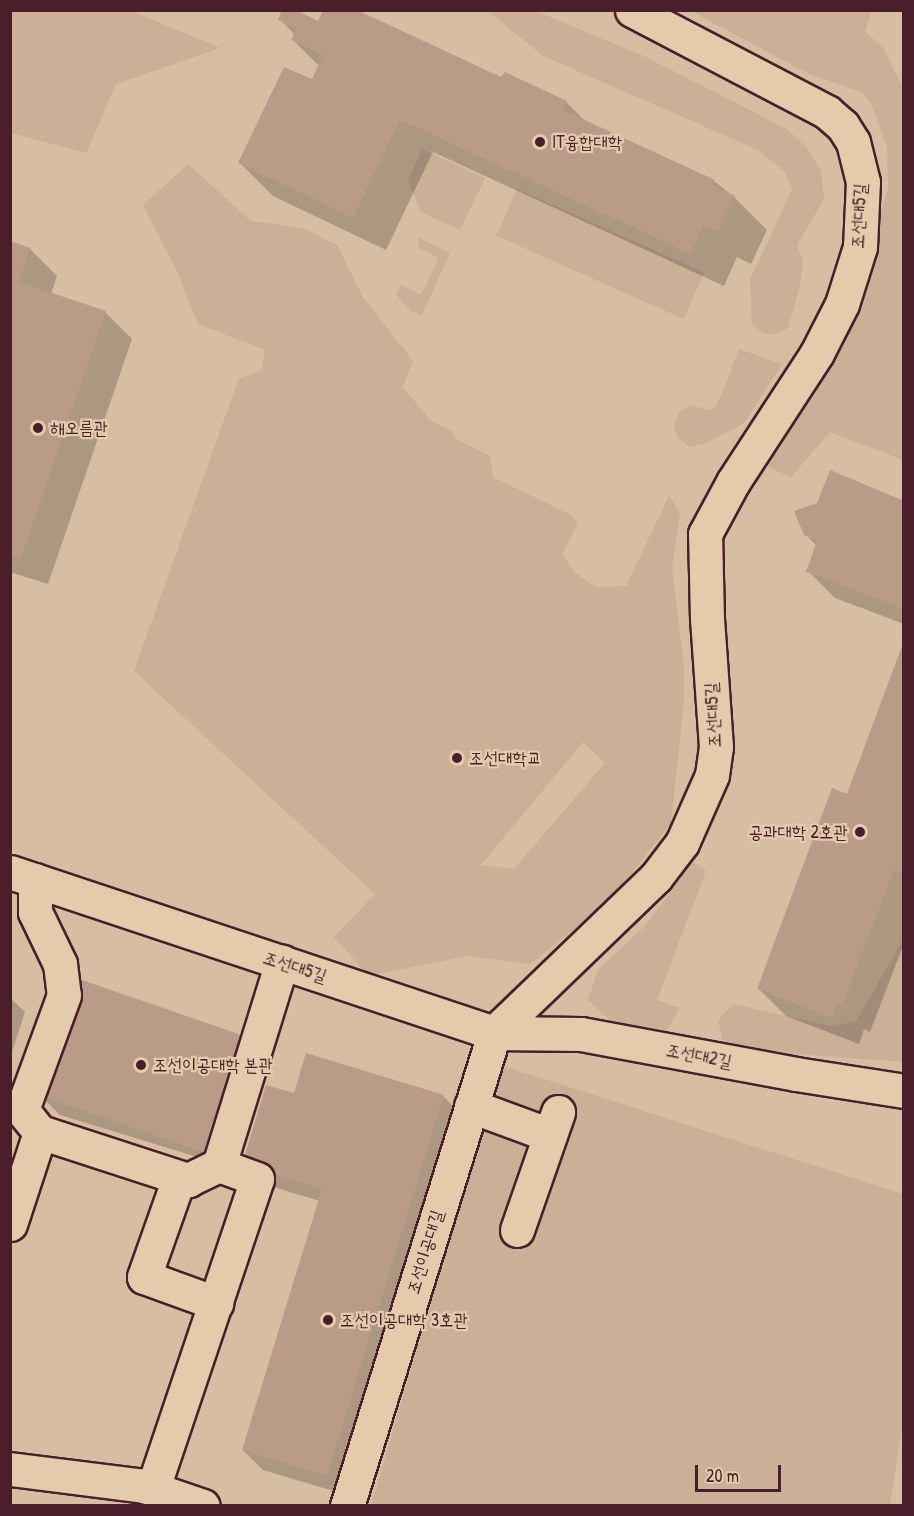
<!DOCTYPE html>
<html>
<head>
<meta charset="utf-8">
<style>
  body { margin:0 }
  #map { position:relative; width:914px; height:1516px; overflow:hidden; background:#e4cbac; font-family:"Patrick Hand","Poor Story",sans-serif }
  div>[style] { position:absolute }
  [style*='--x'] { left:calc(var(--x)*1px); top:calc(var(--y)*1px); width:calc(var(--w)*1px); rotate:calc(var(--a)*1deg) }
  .built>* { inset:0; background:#d7bda1; transform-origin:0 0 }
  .green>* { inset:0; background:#cbaf97; transform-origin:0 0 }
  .shadow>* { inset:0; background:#0003 }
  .building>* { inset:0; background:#b99b88; transform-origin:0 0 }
  .roads { filter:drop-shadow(2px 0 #4a1f2b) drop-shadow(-2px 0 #4a1f2b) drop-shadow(0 2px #4a1f2b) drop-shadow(0 -2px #4a1f2b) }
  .minor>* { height:33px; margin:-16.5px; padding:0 16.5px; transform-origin:16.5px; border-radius:16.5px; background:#e4cbac }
  .dots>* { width:16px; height:16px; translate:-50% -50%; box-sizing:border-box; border:3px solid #e4cbac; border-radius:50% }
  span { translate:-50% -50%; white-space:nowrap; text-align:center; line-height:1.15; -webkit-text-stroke:4.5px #e4cbac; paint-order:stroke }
  .poi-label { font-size:18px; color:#4a1f2b }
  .left { translate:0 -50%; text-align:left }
  .right { translate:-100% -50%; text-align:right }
  .street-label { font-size:18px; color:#4a1f2b }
  .frame { position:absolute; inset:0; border:12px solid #4a1f2b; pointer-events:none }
  .scale { position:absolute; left:695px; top:1465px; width:86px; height:27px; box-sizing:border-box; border:3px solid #4a1f2b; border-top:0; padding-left:8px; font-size:18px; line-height:21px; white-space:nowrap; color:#4a1f2b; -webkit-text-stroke:4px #e4cbac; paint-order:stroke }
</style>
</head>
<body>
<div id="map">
  <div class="built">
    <div style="left:11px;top:11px;width:892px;height:1494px"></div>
  </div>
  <div class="green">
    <div style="clip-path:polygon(10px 11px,132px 11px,220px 48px,116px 84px,86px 153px,11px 133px)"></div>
    <div style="clip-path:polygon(488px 11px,536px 11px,646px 57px,787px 129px,806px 147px,821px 170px,824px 199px,797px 245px,803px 260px,800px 286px,788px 328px,776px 334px,765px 334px,752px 325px,750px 279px,792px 190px,784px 171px,758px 150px,543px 56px)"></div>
    <div style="clip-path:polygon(691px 11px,872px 11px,865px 31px,884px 49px,903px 88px,903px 460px,830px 432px,791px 477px,768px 467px,789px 425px,820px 384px,832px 363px,888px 189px,887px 147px,872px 106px,862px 92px,809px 74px)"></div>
    <div style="clip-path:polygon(422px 149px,485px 178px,460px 230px,421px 212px,408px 180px)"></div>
    <div style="clip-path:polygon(evenodd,188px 164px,251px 221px,303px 228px,338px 246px,362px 296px,413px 361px,403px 387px,431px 421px,452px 431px,456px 439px,490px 456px,493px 477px,569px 514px,578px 522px,563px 554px,574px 572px,596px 587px,626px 586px,669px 496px,680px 513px,672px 568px,684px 666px,684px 700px,671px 823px,611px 900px,530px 964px,467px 956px,369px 976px,334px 937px,375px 894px,134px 671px,239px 378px,261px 371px,265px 350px,198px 324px,179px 276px,143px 205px,188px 164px,583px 742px,605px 763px,514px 869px,481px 865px,583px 742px)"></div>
    <div style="left:517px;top:189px;width:205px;height:51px;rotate:24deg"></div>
    <div style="clip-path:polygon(419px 238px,450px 253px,422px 315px,412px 312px,396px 295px,401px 285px,421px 295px,439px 258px,419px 248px)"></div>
    <div style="clip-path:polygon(739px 349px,782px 364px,744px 423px,706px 443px,690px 447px,678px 438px,674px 426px,679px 412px,690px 405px,709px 410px,717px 406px)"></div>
    <div style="clip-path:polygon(693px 862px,706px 871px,657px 1000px,680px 1008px,665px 1033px,625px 1034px,588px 1000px,598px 970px,645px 926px)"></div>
    <div style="clip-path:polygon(903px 940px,903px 1062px,734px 1049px,722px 1039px,718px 1020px,733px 1004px,831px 1026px,856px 1021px)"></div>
    <div style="clip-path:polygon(500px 1065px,903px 1194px,903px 1420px,890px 1505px,371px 1506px)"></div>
  </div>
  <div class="shadow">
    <div style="clip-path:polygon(280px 19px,319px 23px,501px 79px,566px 102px,586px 122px,714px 181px,734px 197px,767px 230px,751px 264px,737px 257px,724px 286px,433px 152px,386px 250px,273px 196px,240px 163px,313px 80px,319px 66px,293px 40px,295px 35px)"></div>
    <div style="clip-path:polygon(10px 243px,30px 249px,57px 276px,51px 294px,105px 312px,132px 339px,48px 584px,10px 572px)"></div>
    <div style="clip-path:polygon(904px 502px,904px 624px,835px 598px,808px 571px,817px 546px,805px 534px)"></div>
    <div style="clip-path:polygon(904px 647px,904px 943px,870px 1032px,864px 1029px,859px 1044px,786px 1016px,759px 989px,848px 796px)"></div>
    <div style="clip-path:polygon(77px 980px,230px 1167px,60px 1115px,40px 1095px)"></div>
    <div style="clip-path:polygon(10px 998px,25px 1012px,10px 1058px)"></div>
    <div style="clip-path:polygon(295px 1095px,443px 1096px,463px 1116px,347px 1495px,263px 1470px,243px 1450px,320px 1201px,263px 1184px)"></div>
  </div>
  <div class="building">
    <div style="clip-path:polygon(282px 10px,296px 10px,318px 21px,323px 10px,357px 10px,501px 77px,505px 72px,567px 101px,563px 110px,715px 180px,713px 185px,735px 196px,718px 232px,703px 225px,691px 254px,400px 120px,353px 218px,238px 163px,284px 67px,312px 79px,323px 55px,291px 40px,297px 29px,278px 20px)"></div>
    <div style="clip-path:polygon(10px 241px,30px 248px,19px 282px,106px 311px,21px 558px,10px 555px)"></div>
    <div style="clip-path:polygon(830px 470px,904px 501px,904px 609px,806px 572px,817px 541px,804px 535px,794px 511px,817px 503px)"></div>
    <div style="clip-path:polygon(903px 643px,904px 873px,894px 870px,842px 1006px,837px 1004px,832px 1018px,757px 989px,832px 788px,847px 794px)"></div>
    <div style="left:76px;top:978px;width:177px;height:123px;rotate:19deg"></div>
    <div style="clip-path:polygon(306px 1053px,444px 1095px,327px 1476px,242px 1450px,322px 1189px,242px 1165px,266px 1085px,294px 1093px)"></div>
  </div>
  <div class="roads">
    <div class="minor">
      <div style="--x:10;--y:872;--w:510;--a:18.4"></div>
      <div style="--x:494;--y:1033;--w:225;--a:-43.9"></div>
      <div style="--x:656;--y:877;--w:43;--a:-52.6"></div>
      <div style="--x:682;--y:843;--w:74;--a:-66.2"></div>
      <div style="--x:712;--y:775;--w:28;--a:-82"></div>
      <div style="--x:716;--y:747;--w:128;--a:-94"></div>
      <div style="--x:707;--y:619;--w:85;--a:-91.3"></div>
      <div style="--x:705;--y:534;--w:59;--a:-61.7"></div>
      <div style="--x:733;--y:482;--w:154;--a:-56.9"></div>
      <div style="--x:817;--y:353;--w:55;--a:-63"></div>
      <div style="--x:842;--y:304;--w:60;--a:-72.5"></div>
      <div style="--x:860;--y:247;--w:65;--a:-87.4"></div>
      <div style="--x:863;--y:182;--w:41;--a:-104"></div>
      <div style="--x:853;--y:142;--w:19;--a:-122"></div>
      <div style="--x:843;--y:126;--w:21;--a:-139"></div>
      <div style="--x:827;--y:112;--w:220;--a:-152.4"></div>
      <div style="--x:35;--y:880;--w:32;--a:90"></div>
      <div style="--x:35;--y:912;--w:58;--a:64.3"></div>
      <div style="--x:60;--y:964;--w:31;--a:83"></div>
      <div style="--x:64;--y:995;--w:122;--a:110.1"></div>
      <div style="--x:22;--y:1110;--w:28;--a:51"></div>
      <div style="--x:471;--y:1106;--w:84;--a:20.2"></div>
      <div style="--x:179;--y:1178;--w:105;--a:109.5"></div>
      <div style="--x:144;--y:1277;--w:77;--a:19.9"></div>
      <div style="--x:10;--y:1224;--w:97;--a:-71.9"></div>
      <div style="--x:40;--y:1132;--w:156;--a:18"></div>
      <div style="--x:188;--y:1180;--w:34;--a:-26"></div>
      <div style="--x:517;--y:1230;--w:125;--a:-70.8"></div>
      <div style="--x:10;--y:1469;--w:135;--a:7.2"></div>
      <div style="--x:144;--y:1486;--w:62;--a:18.7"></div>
      <div style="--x:153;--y:1488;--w:326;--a:-71.4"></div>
      <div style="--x:257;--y:1179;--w:40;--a:-159.8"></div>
      <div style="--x:219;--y:1165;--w:213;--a:-72.8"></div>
      <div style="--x:347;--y:1506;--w:495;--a:-72.7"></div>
      <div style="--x:494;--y:1033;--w:87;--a:0.7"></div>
      <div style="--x:581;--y:1034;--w:219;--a:10.5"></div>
      <div style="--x:796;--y:1074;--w:109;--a:8.9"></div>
    </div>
  </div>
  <div class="dots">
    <div style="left:540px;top:142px;background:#4a1f2b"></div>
    <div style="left:38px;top:428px;background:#4a1f2b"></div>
    <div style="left:457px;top:758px;background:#4a1f2b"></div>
    <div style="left:860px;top:832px;background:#4a1f2b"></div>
    <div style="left:141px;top:1065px;background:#4a1f2b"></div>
    <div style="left:328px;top:1320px;background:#4a1f2b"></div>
  </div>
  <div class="poi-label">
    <span class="left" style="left:552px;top:142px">IT융합대학</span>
    <span class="left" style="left:50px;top:428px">해오름관</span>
    <span class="left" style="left:469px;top:758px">조선대학교</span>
    <span class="right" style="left:848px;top:832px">공과대학 2호관</span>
    <span class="left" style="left:153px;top:1065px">조선이공대학 본관</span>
    <span class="left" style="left:340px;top:1320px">조선이공대학 3호관</span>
  </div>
  <div class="street-label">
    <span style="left:859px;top:216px;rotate:-87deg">조선대5길</span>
    <span style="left:713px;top:715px;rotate:-93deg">조선대5길</span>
    <span style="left:295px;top:967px;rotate:18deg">조선대5길</span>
    <span style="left:699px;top:1056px;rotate:11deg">조선대2길</span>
    <span style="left:425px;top:1252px;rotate:-73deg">조선이공대길</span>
  </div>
  <div class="frame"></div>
  <div class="scale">20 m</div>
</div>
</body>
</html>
